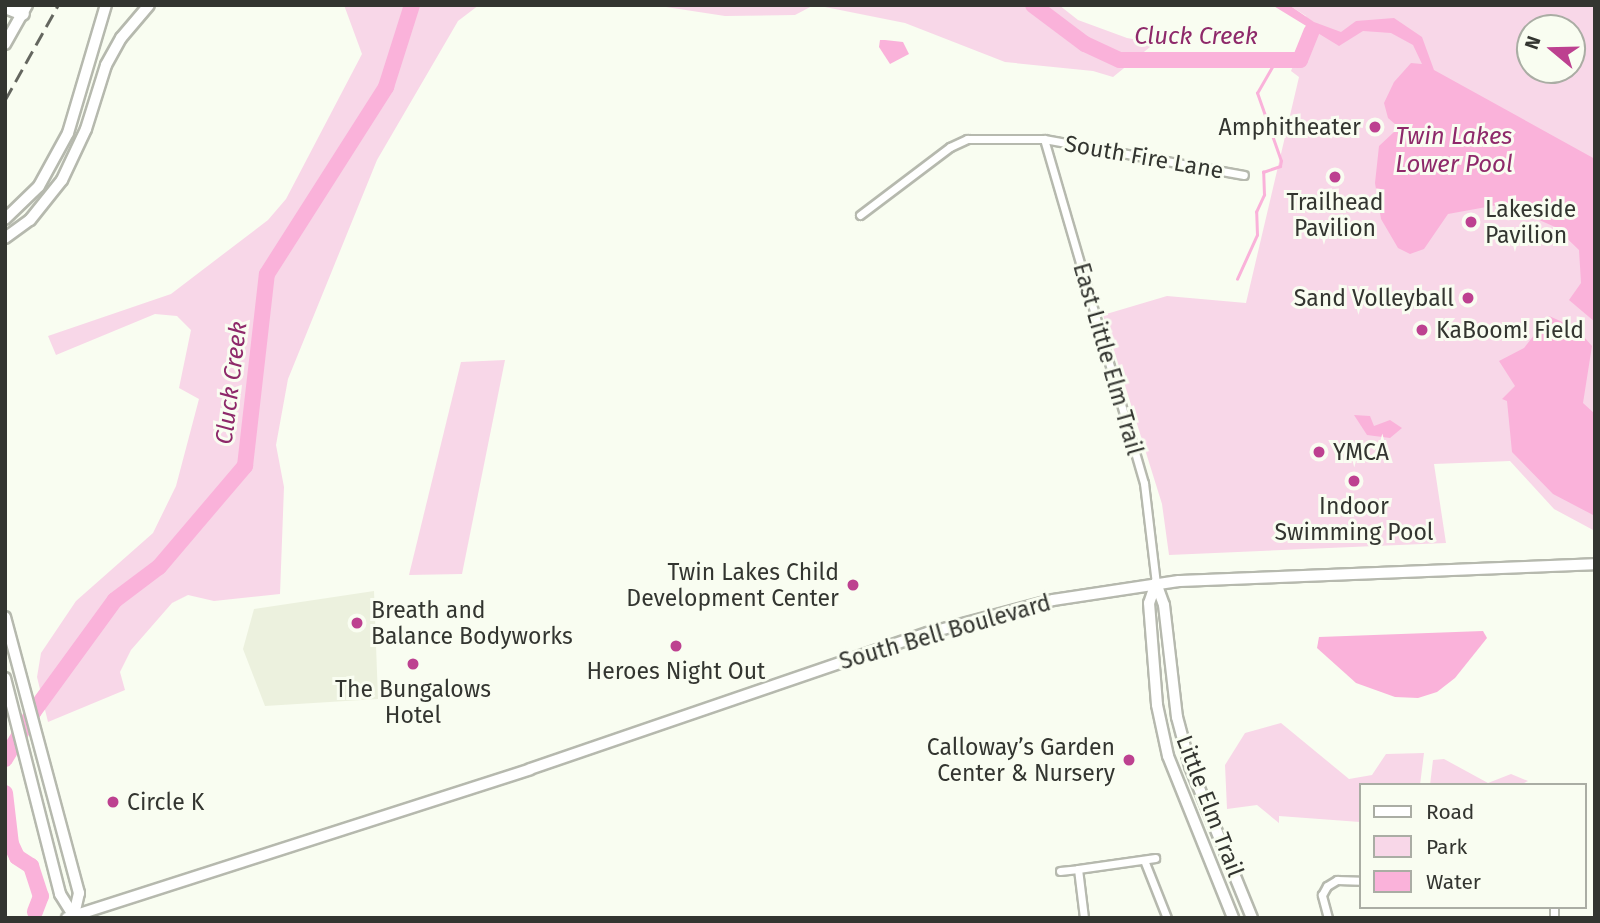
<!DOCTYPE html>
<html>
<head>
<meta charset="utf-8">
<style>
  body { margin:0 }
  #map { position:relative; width:1600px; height:923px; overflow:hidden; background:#f9fdf1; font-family:"Fira Sans",sans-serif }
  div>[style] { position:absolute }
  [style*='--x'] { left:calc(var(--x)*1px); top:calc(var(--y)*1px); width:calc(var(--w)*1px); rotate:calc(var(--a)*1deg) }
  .built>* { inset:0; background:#ecf1de }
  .green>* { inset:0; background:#f8d7e8 }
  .water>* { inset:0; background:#fab2da }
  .stream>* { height:2.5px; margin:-1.25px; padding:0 1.25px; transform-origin:1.25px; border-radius:1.25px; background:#fab2da }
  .river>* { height:16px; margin:-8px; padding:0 8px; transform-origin:8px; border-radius:8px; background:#fab2da }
  .roads { filter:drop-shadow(2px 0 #b6b9ae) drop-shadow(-2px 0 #b6b9ae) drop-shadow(0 2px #b6b9ae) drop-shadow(0 -2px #b6b9ae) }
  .street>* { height:7px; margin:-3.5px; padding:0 3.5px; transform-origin:3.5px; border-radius:3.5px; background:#fff }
  .secondary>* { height:10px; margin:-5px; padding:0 5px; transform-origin:5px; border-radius:5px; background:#fff }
  .primary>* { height:10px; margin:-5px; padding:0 5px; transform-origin:5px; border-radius:5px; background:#fff }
  .highway>* { height:12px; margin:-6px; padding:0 6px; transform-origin:6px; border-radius:6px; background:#fff }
  .rail>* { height:2.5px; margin-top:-1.25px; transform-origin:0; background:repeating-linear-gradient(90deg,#64665f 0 14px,transparent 0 21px) }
  .dots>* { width:19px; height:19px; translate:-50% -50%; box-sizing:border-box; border:4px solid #f9fdf1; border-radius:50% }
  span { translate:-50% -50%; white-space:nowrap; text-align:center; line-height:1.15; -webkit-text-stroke:6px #f9fdf1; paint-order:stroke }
  .poi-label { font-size:23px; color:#333530 }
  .right { translate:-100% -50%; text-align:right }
  .left { translate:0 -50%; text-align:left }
  .street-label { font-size:23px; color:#333530 }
  .water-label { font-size:24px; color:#8e296a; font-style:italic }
  .frame { position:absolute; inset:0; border:7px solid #333530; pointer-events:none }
  .legend { position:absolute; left:1359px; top:783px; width:228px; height:126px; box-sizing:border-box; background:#f9fdf1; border:2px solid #aaada4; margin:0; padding:9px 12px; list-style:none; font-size:21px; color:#333530 }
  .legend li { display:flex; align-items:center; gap:14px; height:35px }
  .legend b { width:35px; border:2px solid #aaada4 }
  .north { position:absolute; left:1516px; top:14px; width:70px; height:70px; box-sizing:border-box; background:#f9fdf1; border:2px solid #aaada4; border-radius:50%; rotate:289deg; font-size:19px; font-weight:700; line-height:28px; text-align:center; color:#333530 }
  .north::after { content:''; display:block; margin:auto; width:24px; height:32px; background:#bd4190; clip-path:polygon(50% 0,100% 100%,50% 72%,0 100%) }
</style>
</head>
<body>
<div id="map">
  <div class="built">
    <div style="clip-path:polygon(374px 591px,378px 699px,265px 706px,243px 649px,254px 609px)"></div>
  </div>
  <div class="green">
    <div style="clip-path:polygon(344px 5px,479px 5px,458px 21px,377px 160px,288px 379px,276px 445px,284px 487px,280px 594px,214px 601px,188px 595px,172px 603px,131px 650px,120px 672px,125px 690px,48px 722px,37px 677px,41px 653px,76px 601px,153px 533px,176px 486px,199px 399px,179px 388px,191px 330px,177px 316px,155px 314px,56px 355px,48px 336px,171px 294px,268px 220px,286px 199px,362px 54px)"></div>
    <div style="clip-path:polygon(653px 5px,814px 5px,795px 15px,725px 16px)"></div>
    <div style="clip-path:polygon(815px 5px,1059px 5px,1078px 20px,1127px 38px,1155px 43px,1113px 77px,1093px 71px,1005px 62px,905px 23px)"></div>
    <div style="clip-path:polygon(evenodd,1289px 5px,1595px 5px,1595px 531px,1554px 509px,1510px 461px,1434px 464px,1446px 543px,1169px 555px,1162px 504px,1103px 315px,1167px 296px,1246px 303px,1299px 77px,1291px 71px,1308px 29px,1306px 16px,1289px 5px,1530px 28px,1572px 28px,1572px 70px,1530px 70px,1530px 28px)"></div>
    <div style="clip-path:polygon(505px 360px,462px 574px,409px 575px,461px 362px)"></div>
    <div style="clip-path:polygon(1281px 723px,1349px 779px,1372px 775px,1386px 754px,1424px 753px,1420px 785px,1360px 785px,1360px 822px,1279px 816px,1279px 823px,1257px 805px,1227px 809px,1225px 765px,1245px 733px)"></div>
    <div style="clip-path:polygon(1444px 759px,1488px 783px,1511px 774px,1528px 781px,1520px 785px,1430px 785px,1433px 760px)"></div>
  </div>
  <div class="water">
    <div style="clip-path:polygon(1272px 5px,1289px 5px,1314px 22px,1341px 32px,1356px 21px,1394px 18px,1422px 37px,1434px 70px,1595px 159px,1595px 322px,1569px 300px,1581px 283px,1579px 250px,1555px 227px,1503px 204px,1448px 214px,1424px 249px,1410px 254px,1398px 248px,1381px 219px,1375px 183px,1379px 146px,1394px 132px,1395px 124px,1388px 118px,1384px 103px,1394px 82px,1411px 63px,1422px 64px,1413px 45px,1391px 33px,1363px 31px,1339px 46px)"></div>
    <div style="clip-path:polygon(885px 40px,903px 42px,909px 54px,890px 64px,879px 47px,880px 40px)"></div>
    <div style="clip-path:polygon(1549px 316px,1576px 328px,1592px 346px,1583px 403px,1595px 414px,1595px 516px,1553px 494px,1512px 452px,1507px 401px,1502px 399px,1515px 386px,1499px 361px,1524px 348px)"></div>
    <div style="clip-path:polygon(1354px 415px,1370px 416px,1374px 426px,1390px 420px,1402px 428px,1390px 438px,1367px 435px)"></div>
    <div style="clip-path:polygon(1483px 631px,1487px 638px,1455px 678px,1437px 692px,1418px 698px,1395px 697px,1356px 683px,1317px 648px,1319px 637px)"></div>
  </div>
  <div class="stream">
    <div style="--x:1237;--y:279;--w:48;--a:-65.6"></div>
    <div style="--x:1257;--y:235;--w:23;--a:-92"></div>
    <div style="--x:1256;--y:212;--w:19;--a:-65"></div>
    <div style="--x:1264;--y:195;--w:23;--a:-92"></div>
    <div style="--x:1263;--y:172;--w:18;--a:-19"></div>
    <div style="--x:1280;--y:166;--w:5;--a:-79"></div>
    <div style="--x:1281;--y:161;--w:72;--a:-109.4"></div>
    <div style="--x:1257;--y:93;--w:34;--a:-60"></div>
  </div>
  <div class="river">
    <div style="--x:1033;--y:5;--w:65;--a:36.9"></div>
    <div style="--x:1085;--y:44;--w:38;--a:25"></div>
    <div style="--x:1120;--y:60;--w:180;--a:0"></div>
    <div style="--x:1300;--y:60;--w:31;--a:-68"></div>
    <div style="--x:5;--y:759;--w:56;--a:-58.9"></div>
    <div style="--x:34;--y:711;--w:137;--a:-53.9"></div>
    <div style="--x:115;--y:600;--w:55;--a:-36.9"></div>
    <div style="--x:159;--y:567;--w:133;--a:-49.6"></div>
    <div style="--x:245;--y:466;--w:193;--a:-83.5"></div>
    <div style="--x:267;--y:274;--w:222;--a:-57.5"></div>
    <div style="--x:386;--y:87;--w:86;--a:-72.4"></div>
    <div style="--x:5;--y:793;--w:51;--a:83.3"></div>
    <div style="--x:11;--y:844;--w:14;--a:65"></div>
    <div style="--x:17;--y:857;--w:17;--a:33"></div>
    <div style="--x:31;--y:866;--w:32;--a:72"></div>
    <div style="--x:41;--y:896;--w:17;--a:111"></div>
  </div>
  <div class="roads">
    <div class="street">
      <div style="--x:1044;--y:139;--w:358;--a:73.8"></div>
      <div style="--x:1144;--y:483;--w:101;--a:83.2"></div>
      <div style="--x:860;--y:215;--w:113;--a:-37.1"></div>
      <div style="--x:950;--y:147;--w:19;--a:-25"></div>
      <div style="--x:967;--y:139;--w:77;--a:0"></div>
      <div style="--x:1044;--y:139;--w:203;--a:10.2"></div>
      <div style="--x:1144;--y:860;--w:62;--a:68.4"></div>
      <div style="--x:1078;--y:869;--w:78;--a:-8.1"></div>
      <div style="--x:1060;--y:871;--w:18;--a:-6"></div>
      <div style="--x:1078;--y:869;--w:49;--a:83"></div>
      <div style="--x:1554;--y:907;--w:11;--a:90"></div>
      <div style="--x:1328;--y:918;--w:24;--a:-105"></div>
      <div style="--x:1322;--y:895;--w:10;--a:-61"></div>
      <div style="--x:1327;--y:886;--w:12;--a:-31"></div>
      <div style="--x:1337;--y:880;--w:23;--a:2"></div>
    </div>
    <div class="secondary">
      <div style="--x:5;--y:44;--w:45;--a:-60.6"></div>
      <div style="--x:5;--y:219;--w:47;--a:-44.1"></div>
      <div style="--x:39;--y:186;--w:60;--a:-61.3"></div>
      <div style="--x:68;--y:133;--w:134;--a:-73.5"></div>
      <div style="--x:5;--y:238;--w:31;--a:-36"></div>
      <div style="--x:30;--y:220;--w:51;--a:-51.3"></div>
      <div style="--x:62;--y:180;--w:56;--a:-64.8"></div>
      <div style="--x:86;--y:129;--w:67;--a:-72.6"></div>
      <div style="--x:106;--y:65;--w:31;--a:-61"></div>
      <div style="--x:121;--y:38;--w:43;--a:-49.7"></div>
      <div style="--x:1156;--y:583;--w:23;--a:70"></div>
      <div style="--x:1164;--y:605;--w:113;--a:83.4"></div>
      <div style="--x:1177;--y:717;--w:51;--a:75.1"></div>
      <div style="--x:1190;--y:766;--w:164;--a:67.8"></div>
      <div style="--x:1156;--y:583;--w:21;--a:109"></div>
      <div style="--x:1149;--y:603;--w:102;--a:85.5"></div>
      <div style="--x:1157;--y:705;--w:52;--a:77.8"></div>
      <div style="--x:1168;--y:756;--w:175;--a:68.1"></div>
      <div style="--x:5;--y:617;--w:286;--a:75"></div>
      <div style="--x:79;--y:893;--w:23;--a:103"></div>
      <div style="--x:5;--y:678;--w:223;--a:75.7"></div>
      <div style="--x:60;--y:894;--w:26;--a:58"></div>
    </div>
    <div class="primary">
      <div style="--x:67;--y:918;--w:486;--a:-17.8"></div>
      <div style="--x:530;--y:769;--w:421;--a:-18.9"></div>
      <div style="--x:928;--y:633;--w:129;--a:-14.8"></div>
      <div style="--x:1053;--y:600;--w:127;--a:-8.6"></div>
      <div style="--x:1179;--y:581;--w:416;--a:-2.3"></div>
    </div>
    <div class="highway">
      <div style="--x:5;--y:7;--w:19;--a:21"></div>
    </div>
  </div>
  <div class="rail">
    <div style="--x:5;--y:100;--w:109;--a:-60.8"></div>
  </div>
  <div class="dots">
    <div style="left:1375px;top:127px;background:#bd4190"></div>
    <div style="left:1335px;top:177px;background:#bd4190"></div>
    <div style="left:1471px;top:222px;background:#bd4190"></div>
    <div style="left:1468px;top:298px;background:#bd4190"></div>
    <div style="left:1422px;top:330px;background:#bd4190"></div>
    <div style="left:1319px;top:452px;background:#bd4190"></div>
    <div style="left:1354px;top:481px;background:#bd4190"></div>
    <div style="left:853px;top:585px;background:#bd4190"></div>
    <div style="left:357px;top:623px;background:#bd4190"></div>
    <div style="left:676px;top:646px;background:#bd4190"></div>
    <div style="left:413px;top:664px;background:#bd4190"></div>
    <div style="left:1129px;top:760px;background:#bd4190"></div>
    <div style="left:113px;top:802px;background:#bd4190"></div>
  </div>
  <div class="poi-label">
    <span class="right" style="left:1361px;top:127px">Amphitheater</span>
    <span style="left:1335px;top:215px">Trailhead<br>Pavilion</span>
    <span class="left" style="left:1485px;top:222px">Lakeside<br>Pavilion</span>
    <span class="right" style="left:1454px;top:298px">Sand Volleyball</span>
    <span class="left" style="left:1436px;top:330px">KaBoom! Field</span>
    <span class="left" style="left:1333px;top:452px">YMCA</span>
    <span style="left:1354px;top:519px">Indoor<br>Swimming Pool</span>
    <span class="right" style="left:839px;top:585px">Twin Lakes Child<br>Development Center</span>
    <span class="left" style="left:371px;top:623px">Breath and<br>Balance Bodyworks</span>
    <span style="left:676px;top:671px">Heroes Night Out</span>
    <span style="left:413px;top:702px">The Bungalows<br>Hotel</span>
    <span class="right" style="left:1115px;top:760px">Calloway’s Garden<br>Center &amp; Nursery</span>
    <span class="left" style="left:127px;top:802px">Circle K</span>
  </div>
  <div class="street-label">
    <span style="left:1144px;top:157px;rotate:10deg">South Fire Lane</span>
    <span style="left:1108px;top:359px;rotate:74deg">East Little Elm Trail</span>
    <span style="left:945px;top:632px;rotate:-16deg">South Bell Boulevard</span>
    <span style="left:1210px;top:806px;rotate:69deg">Little Elm Trail</span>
  </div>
  <div class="water-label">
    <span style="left:1196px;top:37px">Cluck Creek</span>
    <span style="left:1454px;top:151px">Twin Lakes<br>Lower Pool</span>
    <span style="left:232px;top:383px;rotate:-83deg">Cluck Creek</span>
  </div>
  <div class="frame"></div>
  <ul class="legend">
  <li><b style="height:9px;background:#fff"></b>Road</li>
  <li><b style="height:19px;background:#f8d7e8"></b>Park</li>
  <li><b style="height:19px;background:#fab2da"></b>Water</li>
  </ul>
  <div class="north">N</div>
</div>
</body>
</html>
